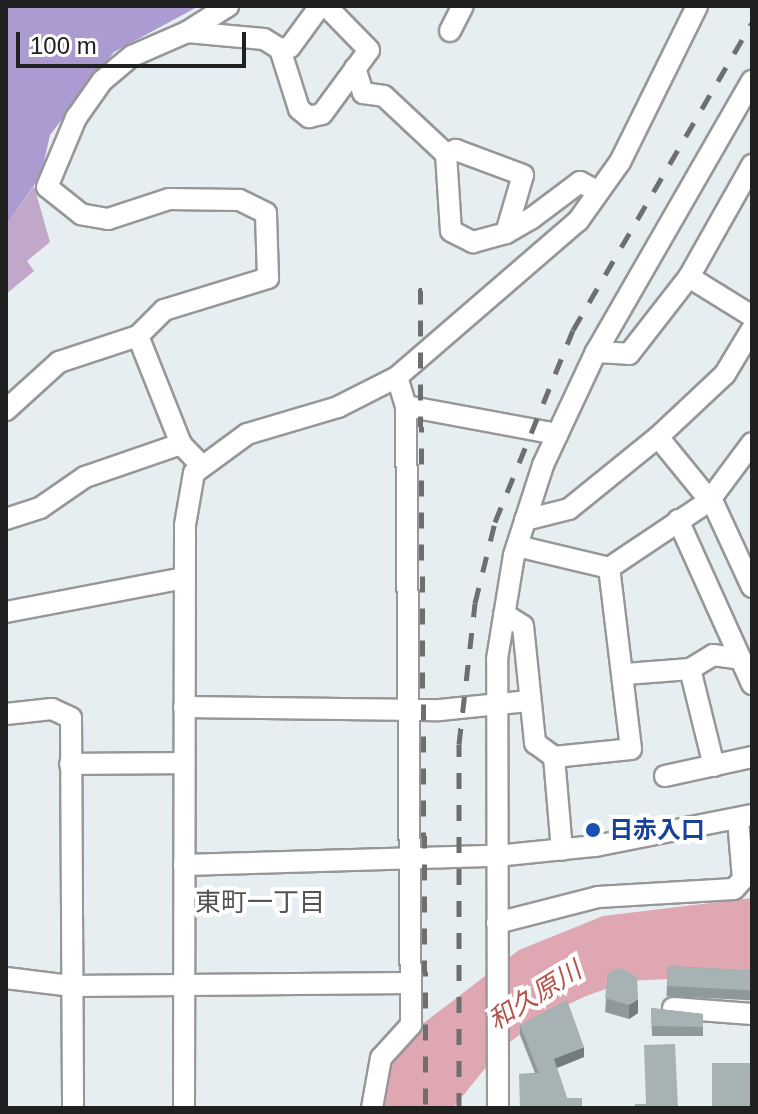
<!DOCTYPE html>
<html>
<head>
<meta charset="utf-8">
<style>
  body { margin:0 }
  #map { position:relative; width:758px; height:1114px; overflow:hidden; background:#e7eef1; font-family:Helvetica,"Noto Sans JP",sans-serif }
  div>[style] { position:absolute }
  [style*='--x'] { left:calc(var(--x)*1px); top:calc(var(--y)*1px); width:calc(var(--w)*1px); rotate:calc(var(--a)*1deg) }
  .forest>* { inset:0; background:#ab9bd1 }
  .cemetery>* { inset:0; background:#c1a7ca }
  .water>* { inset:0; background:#dfa7b1 }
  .roads { filter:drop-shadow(2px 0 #979797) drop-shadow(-2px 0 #979797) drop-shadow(0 2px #979797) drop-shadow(0 -2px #979797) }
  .minor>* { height:20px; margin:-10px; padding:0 10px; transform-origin:10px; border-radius:10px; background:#fff }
  .rail>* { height:5px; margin-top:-2.5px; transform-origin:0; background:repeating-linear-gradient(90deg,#6e6e6e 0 16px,transparent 0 32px) }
  .wall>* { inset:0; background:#8f999a; transform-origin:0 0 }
  .shaded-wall>* { inset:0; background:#747d7d }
  .building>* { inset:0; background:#a6b2b3; transform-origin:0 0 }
  .dots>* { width:22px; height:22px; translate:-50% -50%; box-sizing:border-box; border:4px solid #fff; border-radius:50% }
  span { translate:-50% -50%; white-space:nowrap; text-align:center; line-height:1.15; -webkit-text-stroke:8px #fff; paint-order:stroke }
  .transit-label { font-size:24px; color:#164399; font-weight:700 }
  .left { translate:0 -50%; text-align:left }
  .neighbourhood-label { font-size:26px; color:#535353 }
  .water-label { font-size:26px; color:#b3534a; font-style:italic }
  .frame { position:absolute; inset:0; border:8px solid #202020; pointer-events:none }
  .scale { position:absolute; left:16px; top:32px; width:230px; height:36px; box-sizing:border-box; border:4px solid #202020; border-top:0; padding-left:10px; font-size:24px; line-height:28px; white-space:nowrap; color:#202020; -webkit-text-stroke:6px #fff; paint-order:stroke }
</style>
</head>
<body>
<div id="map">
  <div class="forest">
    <div style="clip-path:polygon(6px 6px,199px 6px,114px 52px,50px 135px,41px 175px,6px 226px)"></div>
  </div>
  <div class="cemetery">
    <div style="clip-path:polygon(34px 186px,50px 242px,27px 261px,34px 271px,6px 294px,6px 226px)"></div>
  </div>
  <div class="water">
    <div style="clip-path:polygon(752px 898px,752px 975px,628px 981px,586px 996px,542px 1017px,500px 1050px,453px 1108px,381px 1108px,385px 1067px,408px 1035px,519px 950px,603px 916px)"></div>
  </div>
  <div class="roads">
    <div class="minor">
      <div style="--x:450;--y:31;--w:28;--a:-63"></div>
      <div style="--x:187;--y:32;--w:49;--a:-32.4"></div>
      <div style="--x:280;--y:49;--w:10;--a:-11"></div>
      <div style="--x:290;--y:47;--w:51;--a:-53.8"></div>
      <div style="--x:355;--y:68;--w:26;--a:72"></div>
      <div style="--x:363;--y:93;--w:21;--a:8"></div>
      <div style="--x:384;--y:96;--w:85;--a:43.1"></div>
      <div style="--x:506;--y:233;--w:60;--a:-73.7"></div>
      <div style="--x:523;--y:175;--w:72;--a:-159.5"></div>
      <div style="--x:456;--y:150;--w:11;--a:158"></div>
      <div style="--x:446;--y:154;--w:77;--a:86.3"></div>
      <div style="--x:451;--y:231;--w:25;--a:27"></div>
      <div style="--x:473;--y:242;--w:34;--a:-15"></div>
      <div style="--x:506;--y:233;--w:30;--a:-30"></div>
      <div style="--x:532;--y:218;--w:60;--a:-36.9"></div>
      <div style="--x:580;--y:182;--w:21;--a:28"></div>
      <div style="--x:689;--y:277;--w:74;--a:31.8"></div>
      <div style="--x:596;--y:352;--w:33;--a:3"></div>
      <div style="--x:629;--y:354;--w:98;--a:-52.1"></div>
      <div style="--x:689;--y:277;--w:129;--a:-60.6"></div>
      <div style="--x:397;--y:377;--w:30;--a:73"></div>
      <div style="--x:406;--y:406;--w:154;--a:10.5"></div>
      <div style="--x:6;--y:410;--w:72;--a:-42.2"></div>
      <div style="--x:59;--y:362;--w:83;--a:-18.2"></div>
      <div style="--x:658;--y:437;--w:90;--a:50.8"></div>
      <div style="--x:715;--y:507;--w:88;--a:65.2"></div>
      <div style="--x:201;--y:465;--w:29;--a:-134"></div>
      <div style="--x:181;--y:444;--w:116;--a:-111.7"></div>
      <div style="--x:138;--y:336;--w:37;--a:-45"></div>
      <div style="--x:164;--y:310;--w:109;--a:-17.1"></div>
      <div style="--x:268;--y:278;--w:65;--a:-91.8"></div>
      <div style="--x:266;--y:213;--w:30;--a:-154"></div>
      <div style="--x:239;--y:200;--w:70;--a:-179.2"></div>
      <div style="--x:169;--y:199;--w:64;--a:161.8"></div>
      <div style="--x:108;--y:219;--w:27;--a:-170"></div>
      <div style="--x:81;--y:214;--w:43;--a:-141.5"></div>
      <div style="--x:47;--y:187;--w:75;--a:-67.2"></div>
      <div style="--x:76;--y:118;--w:45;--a:-54.9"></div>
      <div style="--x:102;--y:81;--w:39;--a:-40"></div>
      <div style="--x:132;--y:56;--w:60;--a:-23.6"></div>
      <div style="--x:187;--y:32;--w:77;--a:5.2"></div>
      <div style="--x:264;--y:39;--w:19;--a:32"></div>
      <div style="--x:280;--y:49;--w:63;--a:72.4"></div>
      <div style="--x:299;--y:109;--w:13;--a:39"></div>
      <div style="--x:309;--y:117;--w:13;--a:-13"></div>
      <div style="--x:322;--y:114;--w:79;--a:-53.7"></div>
      <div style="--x:369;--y:50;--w:62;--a:-134.3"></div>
      <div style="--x:6;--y:519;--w:36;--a:-18"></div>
      <div style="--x:40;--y:508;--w:55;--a:-34.6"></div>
      <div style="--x:85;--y:477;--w:102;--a:-19"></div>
      <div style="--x:525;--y:520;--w:45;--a:-14"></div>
      <div style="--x:569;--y:509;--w:114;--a:-39"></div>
      <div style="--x:658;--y:437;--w:92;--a:-43.2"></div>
      <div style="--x:725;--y:374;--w:52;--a:-59"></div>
      <div style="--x:678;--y:520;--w:180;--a:65.7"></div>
      <div style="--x:517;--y:546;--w:95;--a:13.4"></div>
      <div style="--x:609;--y:568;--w:120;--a:-33.8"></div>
      <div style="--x:709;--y:501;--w:72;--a:-53.4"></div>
      <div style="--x:6;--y:612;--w:182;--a:-10.8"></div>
      <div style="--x:504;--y:614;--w:22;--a:32"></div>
      <div style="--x:523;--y:626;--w:118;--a:84.1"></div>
      <div style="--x:535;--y:743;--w:24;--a:36"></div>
      <div style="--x:554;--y:757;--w:77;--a:-5.9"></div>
      <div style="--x:631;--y:749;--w:182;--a:-96.9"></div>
      <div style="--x:690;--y:669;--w:100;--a:76.1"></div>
      <div style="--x:626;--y:674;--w:64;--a:-4.5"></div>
      <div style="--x:690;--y:669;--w:27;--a:-31"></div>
      <div style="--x:713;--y:655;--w:28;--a:8"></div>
      <div style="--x:184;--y:707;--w:256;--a:0.7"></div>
      <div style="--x:440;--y:710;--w:89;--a:-5.8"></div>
      <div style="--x:6;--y:714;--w:46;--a:-6.2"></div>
      <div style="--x:52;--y:709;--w:21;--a:25"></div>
      <div style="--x:71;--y:718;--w:390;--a:89.7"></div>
      <div style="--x:554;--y:757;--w:93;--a:85.1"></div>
      <div style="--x:70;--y:764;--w:114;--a:-0.5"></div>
      <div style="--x:665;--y:776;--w:89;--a:-12.3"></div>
      <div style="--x:184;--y:865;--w:312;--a:-1.7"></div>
      <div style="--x:496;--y:856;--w:100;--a:-5.8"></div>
      <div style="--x:595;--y:846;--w:160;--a:-11.2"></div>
      <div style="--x:497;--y:923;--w:104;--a:-14.4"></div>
      <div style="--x:598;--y:897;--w:136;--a:-3.4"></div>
      <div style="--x:734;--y:889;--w:13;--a:-48"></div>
      <div style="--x:743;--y:879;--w:59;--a:-94.8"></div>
      <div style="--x:6;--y:978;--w:65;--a:7"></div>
      <div style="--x:71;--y:986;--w:339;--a:-0.5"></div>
      <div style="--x:673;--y:1008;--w:79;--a:4.3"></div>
      <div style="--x:184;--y:1108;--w:583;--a:-89.9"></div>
      <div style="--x:185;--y:525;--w:53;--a:-80.2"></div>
      <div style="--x:194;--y:473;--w:66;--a:-36.3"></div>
      <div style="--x:247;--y:434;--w:95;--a:-16.5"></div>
      <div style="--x:338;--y:407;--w:66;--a:-27"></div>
      <div style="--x:397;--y:377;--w:239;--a:-40.8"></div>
      <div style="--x:578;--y:221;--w:72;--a:-54.6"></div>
      <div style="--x:620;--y:162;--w:174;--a:-63.7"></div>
      <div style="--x:372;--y:1108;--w:51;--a:-79.8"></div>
      <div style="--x:381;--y:1058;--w:45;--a:-47.7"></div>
      <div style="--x:411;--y:1025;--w:619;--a:-90.46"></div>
      <div style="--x:498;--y:1108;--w:449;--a:-90.1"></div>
      <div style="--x:497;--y:659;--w:105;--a:-80.7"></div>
      <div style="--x:514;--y:555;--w:95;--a:-72.1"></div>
      <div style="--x:543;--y:465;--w:125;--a:-64.9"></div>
      <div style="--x:596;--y:352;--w:313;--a:-60.1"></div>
    </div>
  </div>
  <div class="rail">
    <div style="--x:420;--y:288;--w:820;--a:89.58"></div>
    <div style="--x:459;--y:1108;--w:364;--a:-90"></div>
    <div style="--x:459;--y:744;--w:142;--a:-83.5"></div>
    <div style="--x:475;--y:603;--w:83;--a:-76.1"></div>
    <div style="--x:495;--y:522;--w:207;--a:-67.9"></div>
    <div style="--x:573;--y:330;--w:355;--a:-59.8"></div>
  </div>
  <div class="wall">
    <div style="left:668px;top:966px;width:84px;height:30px;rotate:3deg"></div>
    <div style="clip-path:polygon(608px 973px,638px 1013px,629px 1019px,605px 1012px)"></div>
    <div style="clip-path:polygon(651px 1008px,703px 1014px,703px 1036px,652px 1036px)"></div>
    <div style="clip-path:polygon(520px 1025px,584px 1057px,557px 1068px,567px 1098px,582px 1108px,519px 1074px,535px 1073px,520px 1035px)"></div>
  </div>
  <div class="shaded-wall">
    <div style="clip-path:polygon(638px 999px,638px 1013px,629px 1019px,629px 1005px)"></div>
    <div style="clip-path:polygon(584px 1047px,584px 1057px,554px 1069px,554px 1059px)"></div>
  </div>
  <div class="building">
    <div style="left:668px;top:966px;width:84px;height:20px;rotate:3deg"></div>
    <div style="clip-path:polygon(620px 968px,637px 977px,638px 999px,629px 1005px,605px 998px,608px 973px)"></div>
    <div style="clip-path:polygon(567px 1000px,584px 1047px,554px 1059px,567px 1098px,582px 1098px,582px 1108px,520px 1108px,519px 1074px,539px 1073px,520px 1025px)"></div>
    <div style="clip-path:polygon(651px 1008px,703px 1014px,703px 1027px,652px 1026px)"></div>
    <div style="clip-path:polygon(675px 1044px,678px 1108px,635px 1108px,635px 1104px,646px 1104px,644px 1045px)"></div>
    <div style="left:752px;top:1063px;width:45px;height:40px;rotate:90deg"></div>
  </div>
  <div class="dots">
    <div style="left:593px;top:830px;background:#1a4fb4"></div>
  </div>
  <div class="transit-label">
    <span class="left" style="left:609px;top:830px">日赤入口</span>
  </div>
  <div class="neighbourhood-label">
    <span style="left:260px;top:903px">東町一丁目</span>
  </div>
  <div class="water-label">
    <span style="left:535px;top:996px;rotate:-32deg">和久原川</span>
  </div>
  <div class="frame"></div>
  <div class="scale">100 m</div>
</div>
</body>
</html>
